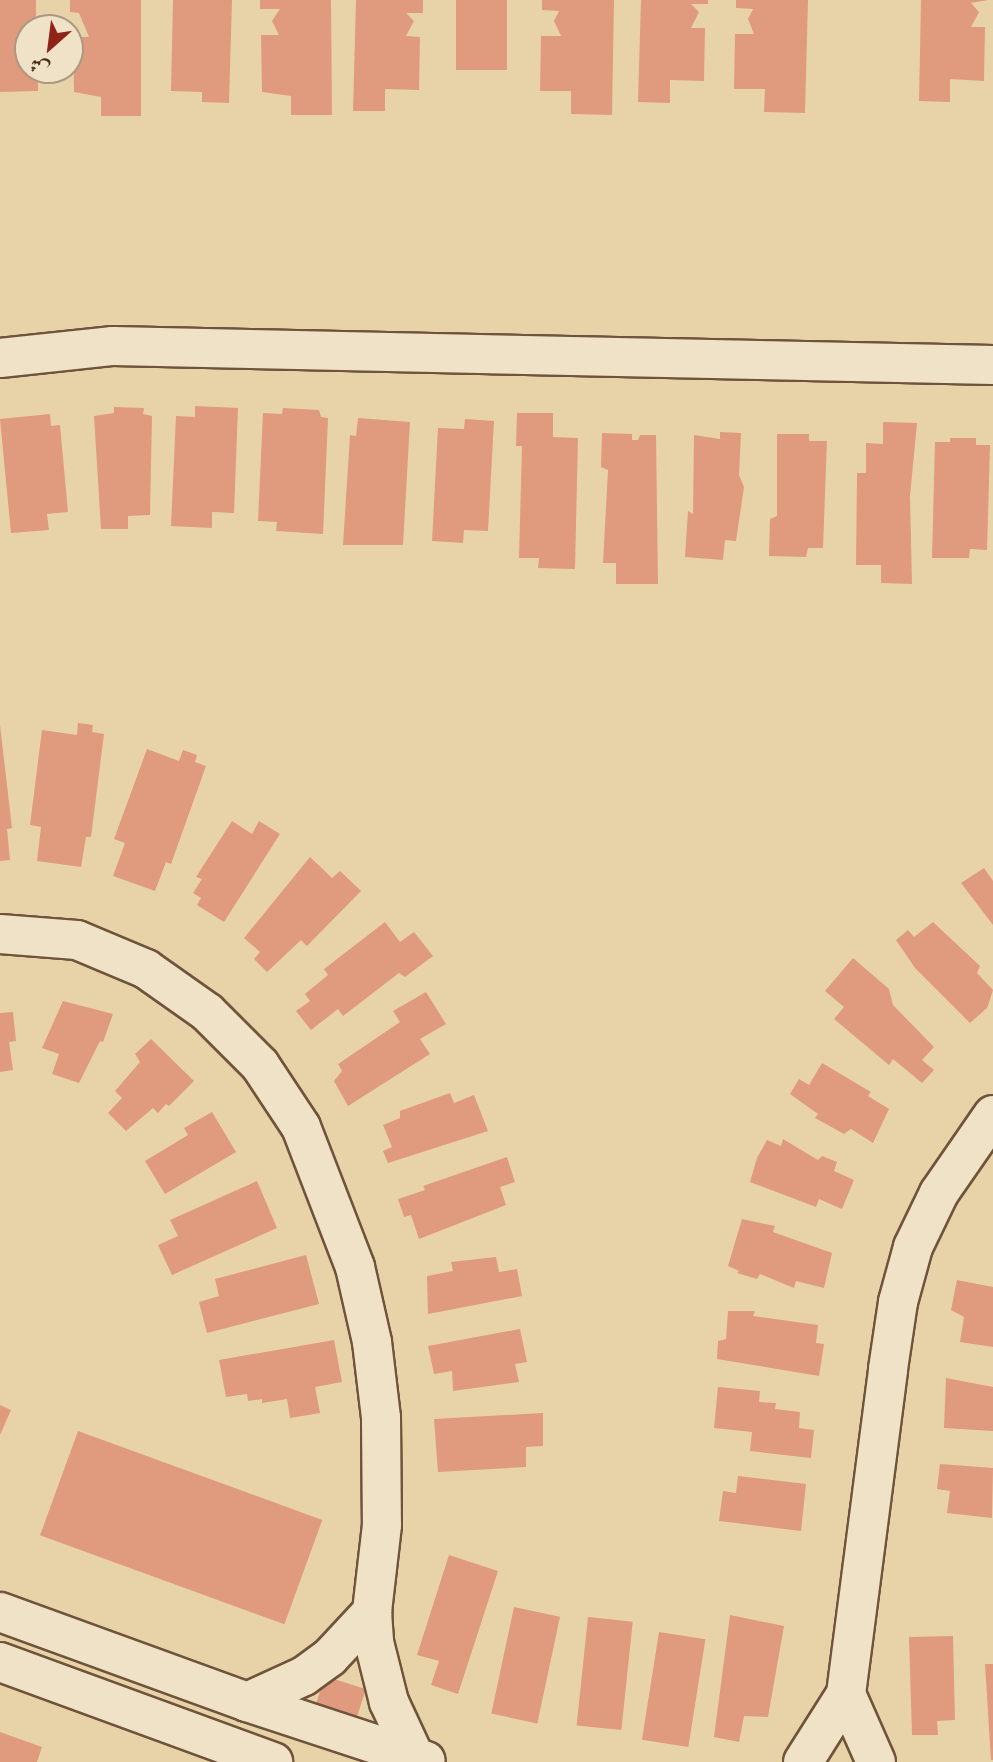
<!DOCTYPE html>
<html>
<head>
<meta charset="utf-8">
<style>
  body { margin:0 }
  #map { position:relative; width:993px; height:1762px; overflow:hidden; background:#e8d3a8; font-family:"IM FELL DW Pica",Amiri,serif }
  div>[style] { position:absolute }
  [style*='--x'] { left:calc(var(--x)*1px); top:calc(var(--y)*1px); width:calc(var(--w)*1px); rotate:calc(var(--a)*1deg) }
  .building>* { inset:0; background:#e09a7d; transform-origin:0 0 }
  .roads { filter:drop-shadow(2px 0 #6f543b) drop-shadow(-2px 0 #6f543b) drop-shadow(0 2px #6f543b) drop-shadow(0 -2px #6f543b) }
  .minor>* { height:38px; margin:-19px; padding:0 19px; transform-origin:19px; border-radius:19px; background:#f0e2c6 }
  span { translate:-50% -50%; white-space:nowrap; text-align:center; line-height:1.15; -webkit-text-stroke:6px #f0e2c6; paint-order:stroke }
  .north { position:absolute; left:14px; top:14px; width:70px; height:70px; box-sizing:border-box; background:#f0e2c6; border:2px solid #ac9880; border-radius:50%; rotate:208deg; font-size:19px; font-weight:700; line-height:28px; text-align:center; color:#472a17 }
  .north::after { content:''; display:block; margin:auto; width:24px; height:32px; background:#8f2418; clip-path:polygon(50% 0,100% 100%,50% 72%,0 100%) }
</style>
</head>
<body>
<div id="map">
  <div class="building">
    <div style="clip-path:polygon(0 0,36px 0,36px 28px,28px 28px,28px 70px,38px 70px,38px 91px,0 92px)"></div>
    <div style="clip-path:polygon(70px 0,141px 0,141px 116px,101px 116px,101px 97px,74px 92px,73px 37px,89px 37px,79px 13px,70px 12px)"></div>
    <div style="clip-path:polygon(173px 0,232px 0,229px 103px,202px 102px,202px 92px,171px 91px)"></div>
    <div style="clip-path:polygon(260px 0,331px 0,332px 115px,291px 115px,291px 96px,262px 92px,261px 35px,279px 35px,272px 21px,280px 9px,260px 9px)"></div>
    <div style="clip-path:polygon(356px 0,423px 0,423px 13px,406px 13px,414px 21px,406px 36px,420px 37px,419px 90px,385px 89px,385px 111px,353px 111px)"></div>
    <div style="left:456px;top:0;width:51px;height:70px"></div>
    <div style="clip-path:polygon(542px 0,614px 0,612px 115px,571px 114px,571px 91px,540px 91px,541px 36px,561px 36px,554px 21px,559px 11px,542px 10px)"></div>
    <div style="clip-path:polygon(641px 0,708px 0,708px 4px,691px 4px,699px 12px,691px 28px,705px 28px,704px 81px,670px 80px,670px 103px,638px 102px)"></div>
    <div style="clip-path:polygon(736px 0,808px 0,805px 113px,764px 112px,765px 89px,734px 89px,735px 34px,754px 34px,748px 19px,753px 9px,736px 8px)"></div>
    <div style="clip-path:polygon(921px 0,988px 0,971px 3px,979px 12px,971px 27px,985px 27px,984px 81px,950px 79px,950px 102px,919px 101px)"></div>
    <div style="clip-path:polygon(195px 406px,238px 408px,234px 513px,212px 512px,212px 528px,171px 526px,176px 416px,195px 417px)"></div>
    <div style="clip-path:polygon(114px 407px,144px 408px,143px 414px,152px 416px,150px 515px,128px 516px,128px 529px,101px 529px,94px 416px,114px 413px)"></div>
    <div style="clip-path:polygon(283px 408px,319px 410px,321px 417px,328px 418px,323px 534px,276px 531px,277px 522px,258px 521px,263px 413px,282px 414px)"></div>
    <div style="clip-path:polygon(517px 413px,553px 413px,553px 437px,578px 438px,575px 569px,538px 568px,539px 558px,519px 558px,522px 446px,516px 446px)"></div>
    <div style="clip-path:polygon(50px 414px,51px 426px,60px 425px,68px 512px,47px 514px,49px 530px,11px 533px,0 419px)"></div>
    <div style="clip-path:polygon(358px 418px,410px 422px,403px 545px,343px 545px,350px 435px,356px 436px)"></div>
    <div style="clip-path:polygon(465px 419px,494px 421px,488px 531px,464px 530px,463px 543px,432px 541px,438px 428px,464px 429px)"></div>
    <div style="clip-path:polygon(883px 422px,917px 423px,910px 496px,912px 584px,881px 583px,881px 565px,856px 565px,857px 473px,866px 473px,866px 443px,883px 444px)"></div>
    <div style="clip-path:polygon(720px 432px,741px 433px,739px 475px,744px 487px,736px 541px,725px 540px,723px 560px,685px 557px,688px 511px,693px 514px,694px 435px,720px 439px)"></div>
    <div style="clip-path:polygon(602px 433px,632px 434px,632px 440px,638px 440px,640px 435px,656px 435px,658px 584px,616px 584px,616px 563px,603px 563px,608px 470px,601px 467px)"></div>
    <div style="clip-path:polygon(777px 434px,809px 434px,809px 441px,827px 441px,823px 548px,808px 548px,806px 557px,769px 556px,770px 519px,777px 516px)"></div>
    <div style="clip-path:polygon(950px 438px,976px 438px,976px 445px,990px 445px,987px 550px,970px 549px,969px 558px,932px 558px,935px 442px,950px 442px)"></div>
    <div style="clip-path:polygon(78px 723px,93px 725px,92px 732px,104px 734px,91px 837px,86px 837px,81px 867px,37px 861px,41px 827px,30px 825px,42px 730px,77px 735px)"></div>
    <div style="clip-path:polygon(0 725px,12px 828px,7px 829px,10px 860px,0 861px)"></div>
    <div style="clip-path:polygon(147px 749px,179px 761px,183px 750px,197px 755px,195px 762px,206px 766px,171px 864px,166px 862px,155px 891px,113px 876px,125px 843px,114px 839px)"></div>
    <div style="clip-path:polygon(232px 821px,252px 834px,259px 821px,280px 834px,224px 922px,197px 905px,201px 898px,193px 893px,202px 879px,196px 877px)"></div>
    <div style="clip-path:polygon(310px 857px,332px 878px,340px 871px,361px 891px,307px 946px,301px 940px,267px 972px,254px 959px,260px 952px,244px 938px)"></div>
    <div style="clip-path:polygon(984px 868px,993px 881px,993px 925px,961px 883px)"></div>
    <div style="clip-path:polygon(385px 922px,400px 942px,414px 932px,433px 956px,405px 977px,399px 973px,343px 1016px,338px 1009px,311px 1030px,296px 1011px,310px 1001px,305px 994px,328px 975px,324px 969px)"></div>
    <div style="clip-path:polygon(933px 922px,980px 966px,977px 973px,993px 990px,987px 1008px,970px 1023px,915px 968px,896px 940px,908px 930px,914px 937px)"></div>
    <div style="clip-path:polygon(853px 958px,889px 989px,893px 1005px,934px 1047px,922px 1060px,934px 1070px,922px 1083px,893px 1059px,889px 1065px,834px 1019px,844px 1007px,825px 991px)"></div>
    <div style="clip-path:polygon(426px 992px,446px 1024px,420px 1039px,430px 1054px,348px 1106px,334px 1081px,342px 1071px,338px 1064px,400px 1022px,393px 1011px)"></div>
    <div style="clip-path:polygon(63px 1001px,113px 1014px,103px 1042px,100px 1041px,79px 1083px,52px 1074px,59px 1054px,42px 1048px)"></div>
    <div style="clip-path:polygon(13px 1012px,16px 1041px,9px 1042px,13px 1070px,0 1072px,0 1013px)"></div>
    <div style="clip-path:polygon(151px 1039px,194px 1081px,169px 1106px,166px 1104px,158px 1113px,153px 1108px,126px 1131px,108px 1113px,122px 1098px,115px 1091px,140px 1062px,135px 1054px)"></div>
    <div style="clip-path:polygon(822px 1063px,871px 1092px,868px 1096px,889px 1109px,873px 1143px,851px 1129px,844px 1134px,815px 1118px,818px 1114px,790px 1094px,799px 1079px,809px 1085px)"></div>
    <div style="clip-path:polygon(450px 1093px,454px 1103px,474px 1095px,488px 1131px,388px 1163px,383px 1151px,392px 1147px,383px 1125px,400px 1118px,400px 1111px)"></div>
    <div style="clip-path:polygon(212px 1112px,236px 1152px,165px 1194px,145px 1161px,188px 1135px,184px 1128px)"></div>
    <div style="clip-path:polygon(783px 1139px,818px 1160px,822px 1156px,837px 1162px,834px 1171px,854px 1180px,842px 1209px,819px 1199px,816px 1207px,750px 1182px,757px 1158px,767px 1140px,781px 1146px)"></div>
    <div style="clip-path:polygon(507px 1157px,515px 1182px,500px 1187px,506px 1205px,419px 1239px,411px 1215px,404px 1217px,398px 1199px,425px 1190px,423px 1186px)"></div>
    <div style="clip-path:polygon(257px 1181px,277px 1228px,172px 1275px,158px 1245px,178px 1236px,170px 1220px)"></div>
    <div style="clip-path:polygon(742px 1219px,775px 1226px,773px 1232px,832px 1253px,824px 1288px,796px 1281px,794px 1288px,760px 1274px,757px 1279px,737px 1273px,739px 1271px,728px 1266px)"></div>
    <div style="clip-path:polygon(306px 1255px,319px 1304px,207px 1333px,199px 1302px,219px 1296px,215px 1279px)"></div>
    <div style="clip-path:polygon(496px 1257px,499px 1272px,517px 1269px,522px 1296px,428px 1314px,427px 1276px,453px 1271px,451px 1262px)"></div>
    <div style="clip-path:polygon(957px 1280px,993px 1287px,993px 1347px,960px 1342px,964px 1317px,951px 1310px)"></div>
    <div style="clip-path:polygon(728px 1311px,755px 1311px,753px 1316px,818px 1325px,816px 1343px,824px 1344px,819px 1376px,717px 1359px,718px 1341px,726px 1339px)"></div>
    <div style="clip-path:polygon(520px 1329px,527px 1362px,515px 1364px,519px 1382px,453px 1391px,452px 1371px,434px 1374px,428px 1346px)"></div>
    <div style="clip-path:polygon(334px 1340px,342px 1382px,315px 1387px,320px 1413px,290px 1418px,287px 1399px,262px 1403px,262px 1399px,248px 1401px,247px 1394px,226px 1397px,219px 1360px)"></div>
    <div style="clip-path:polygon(946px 1378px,993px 1387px,993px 1431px,944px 1428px)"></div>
    <div style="clip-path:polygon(718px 1387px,760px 1391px,759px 1402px,776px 1403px,775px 1409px,800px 1412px,799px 1428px,814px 1430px,811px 1458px,750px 1451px,752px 1432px,714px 1428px)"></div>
    <div style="clip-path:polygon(0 1405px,11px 1410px,0 1435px)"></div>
    <div style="clip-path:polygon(543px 1413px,543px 1446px,526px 1447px,526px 1467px,438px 1472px,434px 1419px)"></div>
    <div style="left:78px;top:1431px;width:260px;height:111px;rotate:20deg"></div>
    <div style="clip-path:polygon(940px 1464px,993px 1468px,992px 1518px,947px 1513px,950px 1491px,937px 1489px)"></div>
    <div style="clip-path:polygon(738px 1476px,806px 1484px,801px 1531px,719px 1521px,723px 1491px,736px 1493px)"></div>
    <div style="clip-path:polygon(449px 1555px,498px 1571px,458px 1694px,431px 1685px,439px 1661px,417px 1655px)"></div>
    <div style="left:514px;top:1607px;width:47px;height:109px;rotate:12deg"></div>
    <div style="clip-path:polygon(730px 1615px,784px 1626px,768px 1717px,744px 1716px,739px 1742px,714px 1737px)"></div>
    <div style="left:588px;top:1617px;width:45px;height:109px;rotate:6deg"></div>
    <div style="left:659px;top:1632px;width:47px;height:109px;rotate:9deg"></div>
    <div style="clip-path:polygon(953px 1636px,955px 1720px,937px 1721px,938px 1735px,912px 1735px,909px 1637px)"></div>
    <div style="clip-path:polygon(985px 1664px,993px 1664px,993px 1760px,991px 1760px)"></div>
    <div style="left:325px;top:1676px;width:43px;height:28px;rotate:18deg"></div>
    <div style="clip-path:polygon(0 1732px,42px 1747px,37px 1762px,0 1762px)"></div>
  </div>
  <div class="roads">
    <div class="minor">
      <div style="--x:0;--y:358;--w:114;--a:-6.1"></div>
      <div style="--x:113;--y:346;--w:880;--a:1.24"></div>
      <div style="--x:0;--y:934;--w:77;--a:4.5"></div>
      <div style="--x:77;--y:940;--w:75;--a:22.8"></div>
      <div style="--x:146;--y:969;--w:75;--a:35.2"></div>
      <div style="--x:207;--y:1012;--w:75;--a:45"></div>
      <div style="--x:260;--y:1065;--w:74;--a:56.5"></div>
      <div style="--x:301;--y:1127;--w:150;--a:68.9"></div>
      <div style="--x:355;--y:1267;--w:77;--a:77.2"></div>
      <div style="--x:372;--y:1342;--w:77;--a:83.2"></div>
      <div style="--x:381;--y:1418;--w:107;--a:89.5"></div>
      <div style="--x:382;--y:1525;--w:88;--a:96.6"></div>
      <div style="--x:372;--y:1612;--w:30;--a:86"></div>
      <div style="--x:374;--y:1642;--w:62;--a:76"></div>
      <div style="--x:389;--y:1702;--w:62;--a:65.1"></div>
      <div style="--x:0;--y:1612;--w:263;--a:20"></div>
      <div style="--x:247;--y:1702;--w:188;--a:18.2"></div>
      <div style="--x:0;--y:1662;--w:291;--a:20.1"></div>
      <div style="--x:846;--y:1694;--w:74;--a:66.2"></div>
      <div style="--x:247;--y:1702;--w:63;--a:-24.5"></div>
      <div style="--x:304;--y:1676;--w:32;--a:-36"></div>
      <div style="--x:330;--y:1657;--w:62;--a:-47"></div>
      <div style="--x:803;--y:1762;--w:80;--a:-57.7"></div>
      <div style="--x:846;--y:1694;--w:328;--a:-82.6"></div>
      <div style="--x:888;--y:1369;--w:68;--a:-81.5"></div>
      <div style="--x:898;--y:1302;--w:57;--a:-74.7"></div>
      <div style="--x:913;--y:1247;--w:60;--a:-64.3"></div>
      <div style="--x:939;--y:1193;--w:95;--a:-55.3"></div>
    </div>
  </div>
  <div class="north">ش</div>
</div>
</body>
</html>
